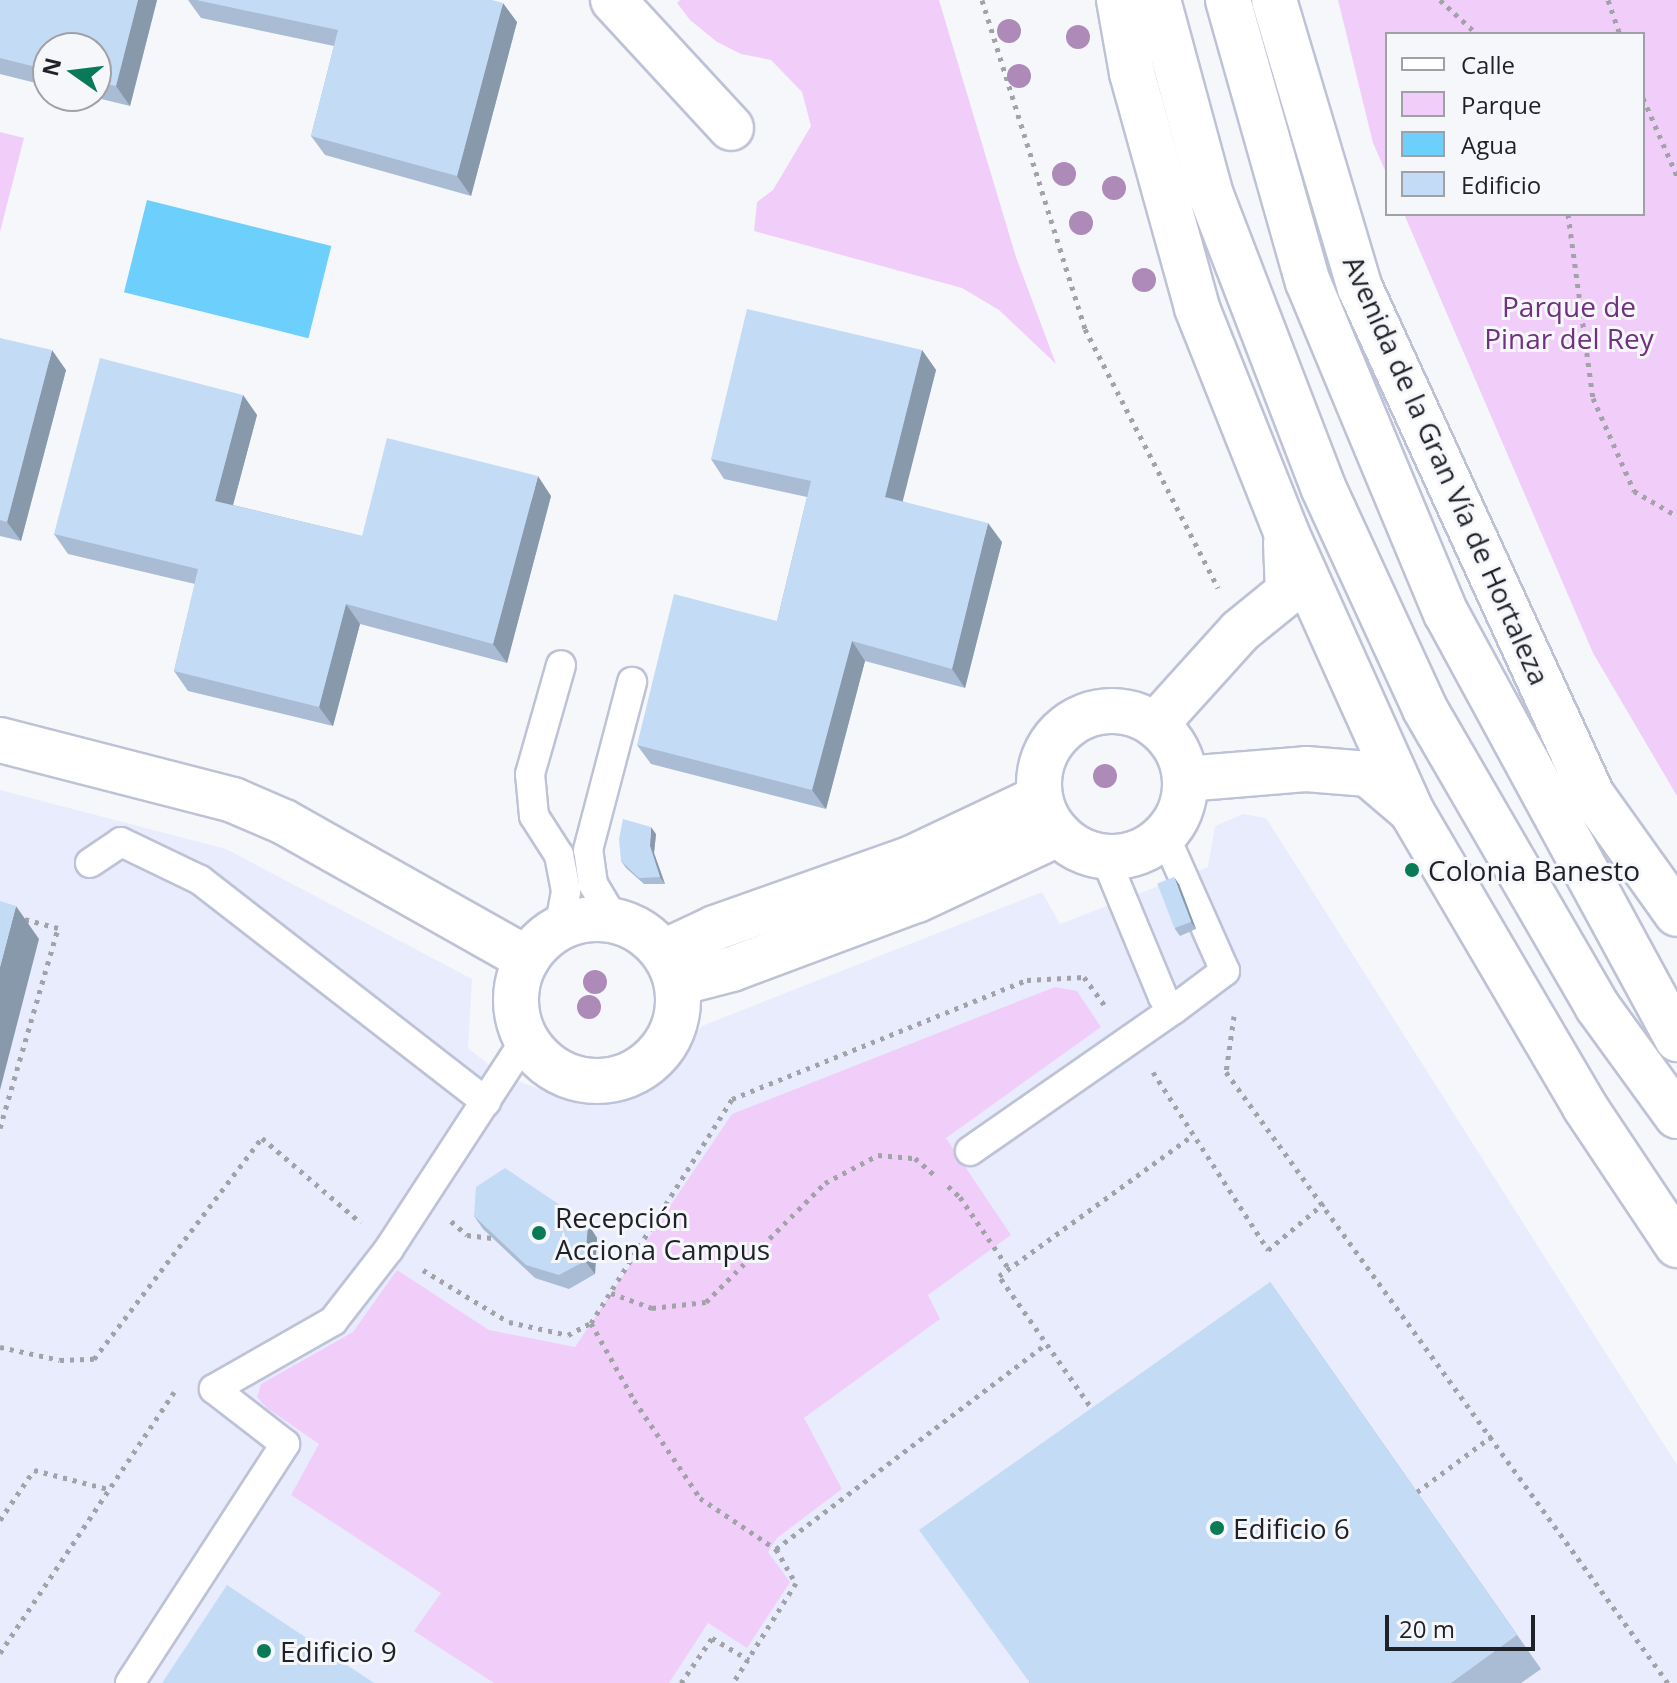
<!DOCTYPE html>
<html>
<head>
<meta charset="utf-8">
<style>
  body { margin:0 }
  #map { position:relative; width:1677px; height:1683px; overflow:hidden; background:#f6f7fb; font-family:"Open Sans",sans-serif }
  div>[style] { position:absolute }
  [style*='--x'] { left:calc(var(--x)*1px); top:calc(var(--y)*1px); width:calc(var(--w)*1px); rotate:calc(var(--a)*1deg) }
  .built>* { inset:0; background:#e8ecfd }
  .green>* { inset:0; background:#f1cefa }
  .water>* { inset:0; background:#6dcffc; transform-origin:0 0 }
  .path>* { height:5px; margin-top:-2.5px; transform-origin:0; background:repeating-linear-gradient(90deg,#a2a3a9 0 4px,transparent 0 10px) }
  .roads { filter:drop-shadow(2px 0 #bec2d6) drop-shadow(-2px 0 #bec2d6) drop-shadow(0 2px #bec2d6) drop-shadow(0 -2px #bec2d6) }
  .service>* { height:28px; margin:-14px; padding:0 14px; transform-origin:14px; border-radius:14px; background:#fff }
  .minor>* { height:44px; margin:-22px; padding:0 22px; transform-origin:22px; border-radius:22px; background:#fff }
  .minor>.ring { margin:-22px; padding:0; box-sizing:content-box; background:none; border:44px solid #fff; border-radius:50% }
  .secondary>* { height:44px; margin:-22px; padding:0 22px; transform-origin:22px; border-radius:22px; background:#fff }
  .trees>* { width:24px; height:24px; margin:-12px; border-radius:50%; background:#ad8ab8 }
  .wall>* { inset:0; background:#a9bcd4 }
  .shaded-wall>* { inset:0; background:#8999ac }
  .building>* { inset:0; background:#c4dbf6; transform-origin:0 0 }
  .dots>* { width:22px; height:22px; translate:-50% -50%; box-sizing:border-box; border:4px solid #f6f7fb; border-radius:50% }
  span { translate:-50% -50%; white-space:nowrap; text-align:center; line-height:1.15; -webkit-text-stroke:6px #f6f7fb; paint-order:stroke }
  .park-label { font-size:28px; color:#713081 }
  .street-label { font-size:28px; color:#1f2128 }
  .poi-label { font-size:28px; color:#1f2128 }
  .left { translate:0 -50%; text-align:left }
  .legend { position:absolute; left:1385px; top:32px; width:260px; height:184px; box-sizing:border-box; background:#f6f7fb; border:2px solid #a0a1a7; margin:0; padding:10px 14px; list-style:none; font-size:24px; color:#1f2128 }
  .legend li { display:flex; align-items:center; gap:16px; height:40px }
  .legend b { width:40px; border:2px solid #a0a1a7 }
  .north { position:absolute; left:32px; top:32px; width:80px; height:80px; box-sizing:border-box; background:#f6f7fb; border:2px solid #a0a1a7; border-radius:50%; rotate:284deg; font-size:22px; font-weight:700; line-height:32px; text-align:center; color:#1f2128 }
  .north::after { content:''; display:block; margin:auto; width:28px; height:36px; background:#087a55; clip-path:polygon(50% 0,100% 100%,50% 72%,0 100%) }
  .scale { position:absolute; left:1385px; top:1615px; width:150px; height:36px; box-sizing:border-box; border:4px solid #1f2128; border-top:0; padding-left:10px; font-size:24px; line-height:28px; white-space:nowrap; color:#1f2128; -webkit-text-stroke:6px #f6f7fb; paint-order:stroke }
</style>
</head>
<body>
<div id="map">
  <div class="built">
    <div style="clip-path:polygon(0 790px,226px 849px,472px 979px,468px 1048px,503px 1076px,563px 1097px,607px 1099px,654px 1087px,702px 1026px,1042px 892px,1060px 924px,1208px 867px,1215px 826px,1243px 814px,1266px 818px,1677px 1465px,1677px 1683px,0 1683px)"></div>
  </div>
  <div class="green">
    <div style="clip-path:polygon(680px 0,939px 0,1016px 257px,1056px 364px,999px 310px,962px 288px,754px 231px,757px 202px,773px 190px,811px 126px,802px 92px,771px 60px,741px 54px,717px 42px,690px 20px,677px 3px)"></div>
    <div style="clip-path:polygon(1338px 0,1677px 0,1677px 796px,1593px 653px,1404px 214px,1643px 214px,1643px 34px,1387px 34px,1387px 175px,1373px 143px)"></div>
    <div style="clip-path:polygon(0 132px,24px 138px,0 232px)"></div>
    <div style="clip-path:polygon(1055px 987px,1077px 991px,1101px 1027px,946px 1138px,1011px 1235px,928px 1295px,940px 1319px,804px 1418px,842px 1489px,777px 1538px,768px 1552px,790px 1582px,747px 1648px,708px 1623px,669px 1683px,494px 1683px,414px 1631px,441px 1593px,291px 1495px,319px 1444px,267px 1408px,257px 1397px,261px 1384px,353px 1332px,397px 1270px,489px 1330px,575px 1347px,732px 1114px)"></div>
  </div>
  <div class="water">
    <div style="left:147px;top:200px;width:190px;height:95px;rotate:14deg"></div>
  </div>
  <div class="path">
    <div style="--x:982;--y:0;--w:345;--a:72.6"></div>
    <div style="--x:1085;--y:329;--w:291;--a:62.8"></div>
    <div style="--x:1440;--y:0;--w:50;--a:42.6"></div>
    <div style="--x:1608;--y:0;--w:36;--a:71"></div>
    <div style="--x:1643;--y:98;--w:85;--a:66.4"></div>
    <div style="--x:1568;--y:214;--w:186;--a:82.3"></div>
    <div style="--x:1593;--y:398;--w:102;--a:66.2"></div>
    <div style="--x:1634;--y:491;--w:50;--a:30.2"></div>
    <div style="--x:1234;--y:1016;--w:57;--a:98.1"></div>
    <div style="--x:1226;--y:1072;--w:754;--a:54.12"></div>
    <div style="--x:1153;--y:1072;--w:212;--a:57.1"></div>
    <div style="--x:1268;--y:1250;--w:73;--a:-40"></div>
    <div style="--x:0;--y:1128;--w:208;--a:-73.8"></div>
    <div style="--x:58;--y:928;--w:39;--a:-165"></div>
    <div style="--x:948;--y:1186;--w:16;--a:43"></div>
    <div style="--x:960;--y:1197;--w:87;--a:55.8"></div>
    <div style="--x:451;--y:1221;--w:21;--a:41"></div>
    <div style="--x:467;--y:1235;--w:25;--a:7"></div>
    <div style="--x:423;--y:1270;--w:100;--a:31.2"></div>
    <div style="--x:509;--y:1322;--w:60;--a:12.4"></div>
    <div style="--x:568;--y:1335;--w:26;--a:-28"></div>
    <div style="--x:591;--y:1323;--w:265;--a:-57.8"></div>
    <div style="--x:732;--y:1099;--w:318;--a:-22"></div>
    <div style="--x:1027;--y:980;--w:57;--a:-3"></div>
    <div style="--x:1084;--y:977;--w:39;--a:54"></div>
    <div style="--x:611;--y:1293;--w:44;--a:20.1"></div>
    <div style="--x:652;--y:1308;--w:54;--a:-6.3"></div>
    <div style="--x:706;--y:1302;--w:168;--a:-45"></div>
    <div style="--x:825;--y:1183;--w:60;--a:-27.8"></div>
    <div style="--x:878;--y:1155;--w:37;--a:5"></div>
    <div style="--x:915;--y:1158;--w:29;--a:41"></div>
    <div style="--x:591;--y:1323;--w:88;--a:60.8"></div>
    <div style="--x:634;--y:1400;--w:118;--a:56"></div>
    <div style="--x:700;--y:1498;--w:92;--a:33.9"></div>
    <div style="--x:776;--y:1549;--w:39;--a:60"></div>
    <div style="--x:796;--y:1583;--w:118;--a:122.2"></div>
    <div style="--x:0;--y:1347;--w:61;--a:12.2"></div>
    <div style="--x:60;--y:1360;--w:34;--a:-2"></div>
    <div style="--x:94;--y:1359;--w:278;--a:-52.8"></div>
    <div style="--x:262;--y:1138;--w:130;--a:40.6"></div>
    <div style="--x:1095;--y:1413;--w:167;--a:-125"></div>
    <div style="--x:999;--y:1276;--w:240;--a:-36"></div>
    <div style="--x:1417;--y:1492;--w:94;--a:-36.7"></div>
    <div style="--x:0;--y:1520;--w:60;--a:-55.8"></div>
    <div style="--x:34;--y:1470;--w:76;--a:14.4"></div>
    <div style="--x:776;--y:1549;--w:339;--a:-37.2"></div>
    <div style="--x:0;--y:1653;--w:314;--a:-56.3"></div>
    <div style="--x:681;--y:1683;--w:55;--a:-55.4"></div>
    <div style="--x:712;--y:1638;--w:43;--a:30.7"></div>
  </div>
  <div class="roads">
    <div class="service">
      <div style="--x:1105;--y:857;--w:152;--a:67.5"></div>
      <div style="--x:1163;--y:997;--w:16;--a:52"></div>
      <div style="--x:1173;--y:1010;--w:65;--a:-36.9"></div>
      <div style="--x:1225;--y:971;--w:148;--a:-114"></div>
      <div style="--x:90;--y:863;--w:37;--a:-34"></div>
      <div style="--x:121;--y:842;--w:88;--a:25.7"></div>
      <div style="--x:200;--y:880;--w:362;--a:37.8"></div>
      <div style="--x:615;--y:921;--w:43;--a:-120.7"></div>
      <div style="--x:593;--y:884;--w:34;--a:-98"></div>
      <div style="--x:588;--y:850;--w:174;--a:-75.3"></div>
      <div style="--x:559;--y:928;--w:38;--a:-79"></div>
      <div style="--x:566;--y:891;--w:37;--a:-101"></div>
      <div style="--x:559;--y:855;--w:46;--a:-122.7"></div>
      <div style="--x:534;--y:816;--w:42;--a:-95.4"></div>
      <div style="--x:530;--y:774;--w:113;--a:-74.1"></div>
      <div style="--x:970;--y:1151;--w:247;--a:-34.8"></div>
      <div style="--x:130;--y:1683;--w:285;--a:-57"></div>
      <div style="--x:285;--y:1444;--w:90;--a:-142.2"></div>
      <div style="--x:214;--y:1389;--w:137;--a:-29.7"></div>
      <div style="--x:333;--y:1321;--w:91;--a:-52.1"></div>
      <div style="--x:389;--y:1249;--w:249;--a:-56.9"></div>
    </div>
    <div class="minor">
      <div style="--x:613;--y:0;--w:174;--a:47.3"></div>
      <div style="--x:1119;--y:0;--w:74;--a:79.9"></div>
      <div style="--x:1132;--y:73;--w:244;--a:74.5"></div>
      <div style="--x:1197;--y:308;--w:241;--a:68.3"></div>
      <div style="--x:1286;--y:532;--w:307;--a:65.8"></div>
      <div style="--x:1412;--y:812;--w:342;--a:59.6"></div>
      <div style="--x:1585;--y:1107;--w:166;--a:56.3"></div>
      <div style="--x:1274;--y:0;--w:301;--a:73.4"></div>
      <div style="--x:1360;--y:288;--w:558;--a:65.41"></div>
      <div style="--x:1592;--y:795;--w:146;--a:54.5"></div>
      <div class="ring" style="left:1039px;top:711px;width:102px;height:102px"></div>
      <div style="--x:1156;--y:724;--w:125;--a:-47.9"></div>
      <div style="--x:1240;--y:631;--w:62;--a:-39.1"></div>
      <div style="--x:1288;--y:592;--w:49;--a:-92.3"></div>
      <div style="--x:0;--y:740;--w:241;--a:14.4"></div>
      <div style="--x:233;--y:800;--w:56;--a:23.3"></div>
      <div style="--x:284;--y:822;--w:279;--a:29.4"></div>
      <div style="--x:1185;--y:779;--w:121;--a:-4.7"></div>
      <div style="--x:1306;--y:769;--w:62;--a:4.6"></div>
      <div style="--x:1368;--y:774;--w:54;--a:40.5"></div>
      <div class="ring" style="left:516px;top:919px;width:118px;height:118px"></div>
      <div style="--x:664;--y:952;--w:56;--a:-25.2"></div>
      <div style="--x:715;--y:928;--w:207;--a:-19.5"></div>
      <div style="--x:910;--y:859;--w:143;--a:-25.3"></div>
      <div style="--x:678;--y:983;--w:56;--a:-14.5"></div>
      <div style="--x:732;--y:969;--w:197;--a:-20.5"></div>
      <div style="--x:917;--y:900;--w:156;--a:-25.1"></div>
    </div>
    <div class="secondary">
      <div style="--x:1158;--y:0;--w:202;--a:74.8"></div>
      <div style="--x:1211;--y:195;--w:313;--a:69"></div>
      <div style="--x:1323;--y:487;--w:244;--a:65.3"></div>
      <div style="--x:1425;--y:709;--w:343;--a:59.9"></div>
      <div style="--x:1597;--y:1006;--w:136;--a:54"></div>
      <div style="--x:1228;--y:0;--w:293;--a:74.2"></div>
      <div style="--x:1308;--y:282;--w:359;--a:67.4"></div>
      <div style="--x:1446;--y:613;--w:485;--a:61.5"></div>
    </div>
  </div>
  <div class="trees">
    <div style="left:1009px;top:31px"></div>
    <div style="left:1078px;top:37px"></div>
    <div style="left:1019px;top:76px"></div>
    <div style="left:1064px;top:174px"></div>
    <div style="left:1114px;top:188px"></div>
    <div style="left:1081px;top:223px"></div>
    <div style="left:1144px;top:280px"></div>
    <div style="left:1105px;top:776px"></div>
    <div style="left:595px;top:982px"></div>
    <div style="left:589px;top:1007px"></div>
  </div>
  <div class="wall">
    <div style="clip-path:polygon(0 0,157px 0,130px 106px,89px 96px,96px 96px,96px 48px,48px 48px,48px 86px,0 74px)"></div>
    <div style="clip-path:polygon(188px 0,492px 0,517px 22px,471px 196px,325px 155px,311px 136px,334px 46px,201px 18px)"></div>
    <div style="clip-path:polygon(0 338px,66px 370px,21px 541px,0 536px)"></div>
    <div style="clip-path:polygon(922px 350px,936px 370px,902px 501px,1002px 542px,965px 688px,865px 661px,826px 809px,651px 764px,637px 745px,777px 621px,807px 497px,724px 479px,711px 459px)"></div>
    <div style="clip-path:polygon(243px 395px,257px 415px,233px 505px,362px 536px,551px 496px,507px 663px,360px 624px,333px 726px,188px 691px,174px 671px,195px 584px,68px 554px,54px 534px)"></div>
    <div style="clip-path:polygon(656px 834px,654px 853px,665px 884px,644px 884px,626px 868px,621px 861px)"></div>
    <div style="clip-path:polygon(1179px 884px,1196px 929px,1180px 936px,1175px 929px)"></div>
    <div style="clip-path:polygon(474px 1216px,588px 1224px,597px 1238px,595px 1274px,569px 1289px,535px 1278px,483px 1229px)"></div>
    <div style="clip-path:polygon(1270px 1282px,1541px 1669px,1521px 1683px,1029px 1683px)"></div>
  </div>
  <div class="shaded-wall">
    <div style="clip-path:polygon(138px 0,157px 0,130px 106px,116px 86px)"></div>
    <div style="clip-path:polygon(503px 3px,517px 22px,471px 196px,457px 176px)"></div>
    <div style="clip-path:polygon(52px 350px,66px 370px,21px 541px,7px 522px)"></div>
    <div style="clip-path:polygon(922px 350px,936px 370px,899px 516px,885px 497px)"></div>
    <div style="clip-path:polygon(243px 395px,257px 415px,229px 520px,215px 501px)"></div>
    <div style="clip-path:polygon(538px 476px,551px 496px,507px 663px,493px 644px)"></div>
    <div style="clip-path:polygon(988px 523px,1002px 542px,965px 688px,952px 669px)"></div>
    <div style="clip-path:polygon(346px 604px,360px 624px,333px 726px,319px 707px)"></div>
    <div style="clip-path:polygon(852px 641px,865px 661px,826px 809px,812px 790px)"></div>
    <div style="clip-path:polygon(651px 827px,656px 834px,654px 853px,665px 884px,660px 877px,650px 846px)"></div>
    <div style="clip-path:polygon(1174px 877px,1179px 884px,1196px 929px,1191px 922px)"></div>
    <div style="clip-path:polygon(16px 906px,39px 939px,0 1090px,0 967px)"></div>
    <div style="clip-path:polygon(588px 1224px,597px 1238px,595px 1274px,585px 1261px)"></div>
  </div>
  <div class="building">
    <div style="clip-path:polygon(0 0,138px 0,116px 86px,96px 82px,96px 48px,48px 48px,48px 70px,0 58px)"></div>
    <div style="clip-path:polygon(196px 0,492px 0,503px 3px,457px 176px,311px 136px,338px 30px)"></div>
    <div style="clip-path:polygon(747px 309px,922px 350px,885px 497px,988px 523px,952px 669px,852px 641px,812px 790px,637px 745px,674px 594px,777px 621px,811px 481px,711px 459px)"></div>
    <div style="clip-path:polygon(0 338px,52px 350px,7px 522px,0 520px)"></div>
    <div style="clip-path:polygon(100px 358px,243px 395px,215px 501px,362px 536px,387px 438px,538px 476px,493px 644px,346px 604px,319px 707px,174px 671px,198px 569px,54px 534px)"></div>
    <div style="clip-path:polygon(623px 819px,651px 827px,650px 846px,660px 877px,639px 878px,621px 861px,619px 839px)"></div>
    <div style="left:1174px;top:877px;width:48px;height:18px;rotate:69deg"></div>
    <div style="clip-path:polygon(0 901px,16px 906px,0 967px)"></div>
    <div style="clip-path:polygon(505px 1168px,588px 1224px,585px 1261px,559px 1275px,526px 1265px,474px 1216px,476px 1187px)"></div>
    <div style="clip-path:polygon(1270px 1282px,1517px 1635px,1451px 1683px,1030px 1683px,919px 1530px)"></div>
    <div style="clip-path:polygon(227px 1585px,374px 1683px,162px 1683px)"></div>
  </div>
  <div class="dots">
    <div style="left:1412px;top:870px;background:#087a55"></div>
    <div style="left:539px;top:1233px;background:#087a55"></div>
    <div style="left:1217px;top:1528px;background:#087a55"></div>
    <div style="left:264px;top:1651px;background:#087a55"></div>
  </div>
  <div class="park-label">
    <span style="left:1569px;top:322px">Parque de<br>Pinar del Rey</span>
  </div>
  <div class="street-label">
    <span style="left:1447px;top:470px;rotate:66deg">Avenida de la Gran Vía de Hortaleza</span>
  </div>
  <div class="poi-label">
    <span class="left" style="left:1428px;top:870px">Colonia Banesto</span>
    <span class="left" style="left:555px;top:1233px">Recepción<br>Acciona Campus</span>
    <span class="left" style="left:1233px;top:1528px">Edificio 6</span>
    <span class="left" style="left:280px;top:1651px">Edificio 9</span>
  </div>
  <ul class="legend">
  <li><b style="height:10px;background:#fff"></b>Calle</li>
  <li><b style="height:22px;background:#f1cefa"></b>Parque</li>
  <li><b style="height:22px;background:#6dcffc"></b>Agua</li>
  <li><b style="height:22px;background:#c4dbf6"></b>Edificio</li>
  </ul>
  <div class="north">N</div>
  <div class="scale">20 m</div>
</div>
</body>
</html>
